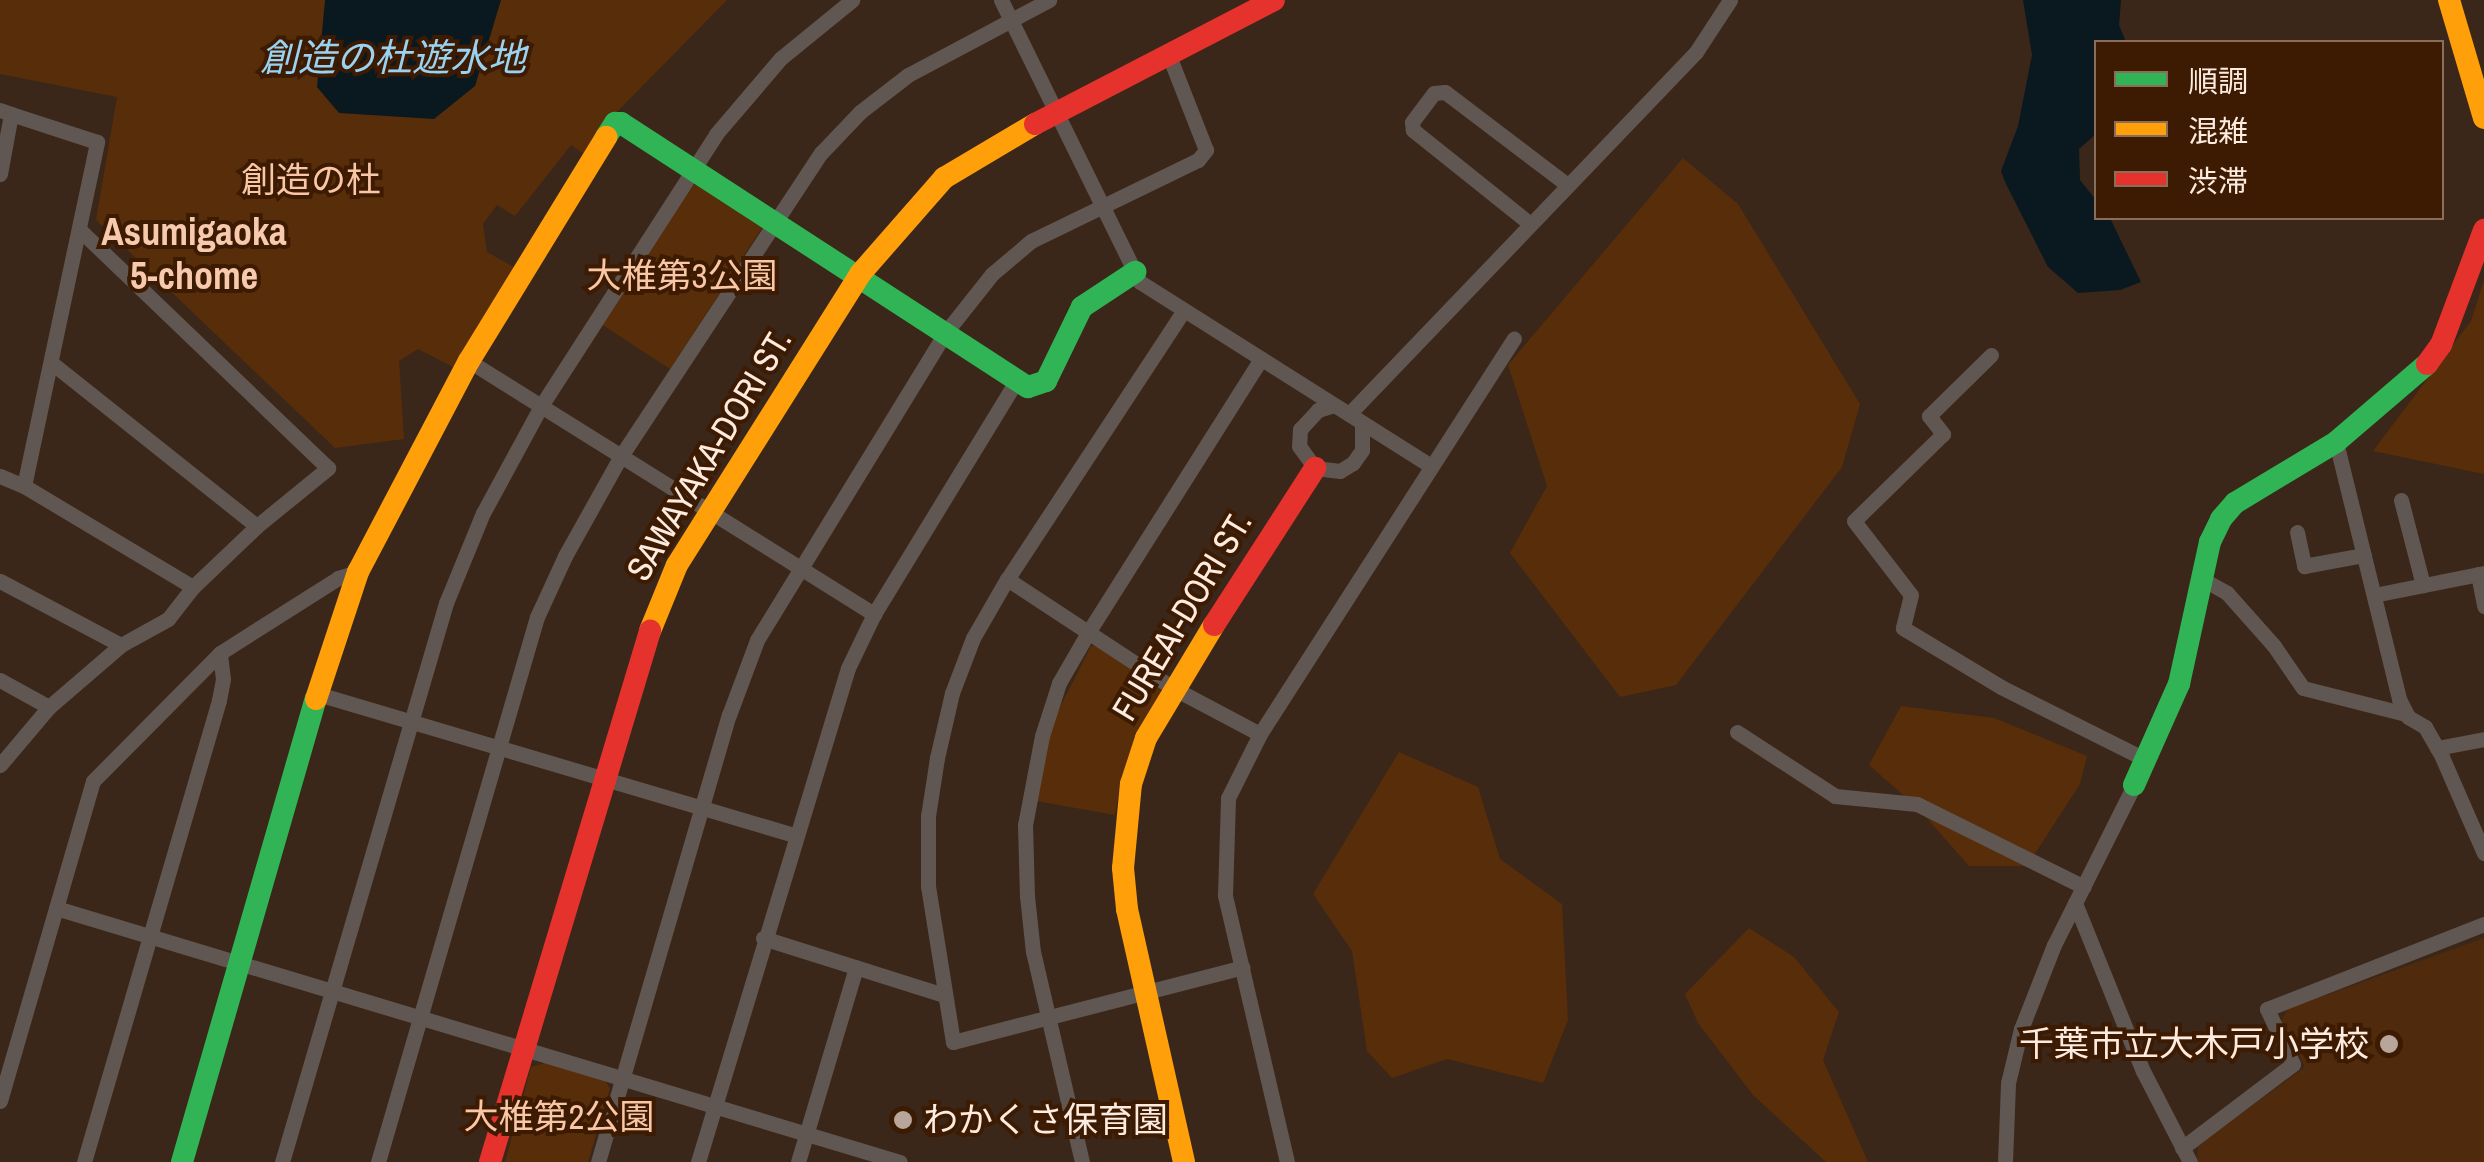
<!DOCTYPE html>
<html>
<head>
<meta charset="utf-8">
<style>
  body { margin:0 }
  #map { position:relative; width:2484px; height:1162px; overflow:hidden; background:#3a2719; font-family:"Archivo Narrow","Noto Sans JP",sans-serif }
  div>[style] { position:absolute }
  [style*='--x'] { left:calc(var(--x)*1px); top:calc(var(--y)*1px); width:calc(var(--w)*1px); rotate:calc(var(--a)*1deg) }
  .built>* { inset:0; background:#502a0c }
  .green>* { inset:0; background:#582d09 }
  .water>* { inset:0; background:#0a181f }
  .street>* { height:15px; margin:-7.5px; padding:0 7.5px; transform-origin:7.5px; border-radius:7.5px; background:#605752 }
  .fast>* { height:22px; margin:-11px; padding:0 11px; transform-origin:11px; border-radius:11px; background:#30b455 }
  .slow>* { height:22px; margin:-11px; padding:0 11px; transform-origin:11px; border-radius:11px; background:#ff9f0a }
  .jam>* { height:22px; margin:-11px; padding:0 11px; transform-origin:11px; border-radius:11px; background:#e5322d }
  .dots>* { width:28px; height:28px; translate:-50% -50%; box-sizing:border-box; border:5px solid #3c1b02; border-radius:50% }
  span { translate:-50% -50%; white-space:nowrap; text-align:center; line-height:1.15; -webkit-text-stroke:8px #3c1b02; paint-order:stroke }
  .park-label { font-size:35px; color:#f9c6a6 }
  .street-label { font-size:35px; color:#feebdf }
  .poi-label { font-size:35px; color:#feebdf }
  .right { translate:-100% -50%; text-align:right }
  .left { translate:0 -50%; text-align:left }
  .water-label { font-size:38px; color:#9ad2f2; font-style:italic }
  .neighbourhood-label { font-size:38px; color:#f7c9ad; font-weight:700 }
  .legend { position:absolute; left:2094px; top:40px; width:350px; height:180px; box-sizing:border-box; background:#3c1b02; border:2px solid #8a6e5a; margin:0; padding:12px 18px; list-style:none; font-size:30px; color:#feebdf }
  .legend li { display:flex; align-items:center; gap:20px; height:50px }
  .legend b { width:50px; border:2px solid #8a6e5a }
</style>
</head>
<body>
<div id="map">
  <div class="built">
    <div style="clip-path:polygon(2484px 938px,2484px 1162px,2197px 1162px,2198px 1145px,2305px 1067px,2281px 1021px,2288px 1009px)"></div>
  </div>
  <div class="green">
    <div style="clip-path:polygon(0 0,727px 0,610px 119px,588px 157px,571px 145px,515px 216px,497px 205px,483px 224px,487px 252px,519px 270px,457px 369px,418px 349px,399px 361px,404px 439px,335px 448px,96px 220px,117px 97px,0 74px)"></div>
    <div style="clip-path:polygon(1683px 158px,1738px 204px,1860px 404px,1842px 467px,1676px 685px,1620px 697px,1510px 553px,1547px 486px,1508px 365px)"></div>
    <div style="clip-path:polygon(705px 182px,759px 216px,762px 228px,670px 369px,601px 324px,691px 186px)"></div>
    <div style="clip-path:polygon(2484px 280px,2484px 474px,2373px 451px,2471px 321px)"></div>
    <div style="clip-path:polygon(1099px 645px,1158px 681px,1161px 691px,1120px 784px,1115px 815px,1036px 801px,1053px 721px,1091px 646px)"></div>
    <div style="clip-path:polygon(1901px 706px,1994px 718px,2087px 756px,2080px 784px,2027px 866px,1969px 866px,1917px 807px,1869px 765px)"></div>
    <div style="clip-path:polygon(1399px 752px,1478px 787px,1500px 859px,1562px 904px,1568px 1020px,1543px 1083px,1447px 1059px,1392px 1078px,1367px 1051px,1352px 951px,1313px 894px)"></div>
    <div style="clip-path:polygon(1749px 928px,1794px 957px,1839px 1012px,1823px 1060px,1868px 1162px,1826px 1162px,1753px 1095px,1698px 1023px,1685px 994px)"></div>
    <div style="clip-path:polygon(545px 1063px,605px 1081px,610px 1088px,588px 1162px,505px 1162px,531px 1067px)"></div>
  </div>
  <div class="water">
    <div style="clip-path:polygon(325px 0,501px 0,475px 86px,434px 119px,339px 113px,317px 87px)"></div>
    <div style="clip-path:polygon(2023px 0,2121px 0,2119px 25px,2126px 42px,2096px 42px,2096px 134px,2079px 149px,2080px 180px,2096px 200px,2096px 218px,2110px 218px,2141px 282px,2120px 290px,2078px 293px,2048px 267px,2006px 184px,2001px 171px,2018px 126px,2032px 55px)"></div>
  </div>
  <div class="street">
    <div style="--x:1001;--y:0;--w:314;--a:63.8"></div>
    <div style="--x:1140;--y:282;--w:344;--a:32.3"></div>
    <div style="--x:0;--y:110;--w:12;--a:20"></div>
    <div style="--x:11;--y:114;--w:61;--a:100.4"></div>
    <div style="--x:1529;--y:223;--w:149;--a:-141.3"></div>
    <div style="--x:1413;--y:130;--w:8;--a:-97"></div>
    <div style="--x:1412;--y:122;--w:36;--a:-53"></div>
    <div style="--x:1434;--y:93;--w:11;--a:-5"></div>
    <div style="--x:1445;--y:92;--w:152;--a:37.2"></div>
    <div style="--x:1184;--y:310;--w:322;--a:123.3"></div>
    <div style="--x:1007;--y:579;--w:68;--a:120"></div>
    <div style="--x:973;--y:638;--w:59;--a:110.9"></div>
    <div style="--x:952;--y:693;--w:67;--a:103"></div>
    <div style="--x:937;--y:758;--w:59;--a:98.8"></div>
    <div style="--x:928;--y:816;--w:70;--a:90"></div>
    <div style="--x:928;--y:886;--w:158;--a:80.9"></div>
    <div style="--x:953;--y:1042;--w:299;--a:-14.5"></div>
    <div style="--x:1991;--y:355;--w:87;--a:135.5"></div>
    <div style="--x:1929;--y:416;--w:23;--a:52"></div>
    <div style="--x:1943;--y:434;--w:124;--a:135.7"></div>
    <div style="--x:1854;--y:521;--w:93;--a:52.4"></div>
    <div style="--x:1911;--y:595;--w:34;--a:104"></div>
    <div style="--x:1903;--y:628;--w:114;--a:31"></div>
    <div style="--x:2001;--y:687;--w:161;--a:26.6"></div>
    <div style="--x:469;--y:361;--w:478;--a:32"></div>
    <div style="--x:53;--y:364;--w:260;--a:38.5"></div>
    <div style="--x:257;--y:526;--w:92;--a:-39.2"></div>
    <div style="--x:328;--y:468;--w:344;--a:-136.2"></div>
    <div style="--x:1334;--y:405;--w:17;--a:163"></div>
    <div style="--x:1318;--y:410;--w:26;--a:133"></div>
    <div style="--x:1300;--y:429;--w:17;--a:93"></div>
    <div style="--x:1299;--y:446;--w:27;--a:54"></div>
    <div style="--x:1315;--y:468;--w:25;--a:7"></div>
    <div style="--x:1340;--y:471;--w:15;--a:-32"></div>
    <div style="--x:1353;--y:463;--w:16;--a:-55"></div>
    <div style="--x:1362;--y:450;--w:27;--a:-90"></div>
    <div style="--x:1349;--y:414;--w:501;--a:-46.21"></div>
    <div style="--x:1696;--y:52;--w:62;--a:-56.8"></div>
    <div style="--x:2336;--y:442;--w:265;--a:76.2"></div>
    <div style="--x:2399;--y:699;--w:20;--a:63"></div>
    <div style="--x:2408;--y:717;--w:20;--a:30"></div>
    <div style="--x:2425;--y:727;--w:34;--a:60"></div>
    <div style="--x:2442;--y:757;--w:105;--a:66.4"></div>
    <div style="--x:0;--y:476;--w:26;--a:23"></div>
    <div style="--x:24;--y:486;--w:352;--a:-78"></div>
    <div style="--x:97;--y:142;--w:90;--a:-162"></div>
    <div style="--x:24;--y:486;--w:197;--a:30.9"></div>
    <div style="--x:193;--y:587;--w:88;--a:-43.6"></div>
    <div style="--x:2401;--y:500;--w:88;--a:75.5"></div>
    <div style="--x:2297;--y:532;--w:35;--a:78"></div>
    <div style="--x:2304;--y:566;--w:61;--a:-10.4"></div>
    <div style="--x:2478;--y:574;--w:33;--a:79"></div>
    <div style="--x:1007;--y:579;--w:199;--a:33.3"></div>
    <div style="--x:1173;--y:688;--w:98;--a:27.9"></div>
    <div style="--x:2202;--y:579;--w:29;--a:29"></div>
    <div style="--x:2227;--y:593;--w:71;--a:48.4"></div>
    <div style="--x:2274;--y:646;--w:51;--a:55.4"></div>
    <div style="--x:2303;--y:688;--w:106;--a:14.2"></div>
    <div style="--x:0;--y:581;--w:137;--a:27.9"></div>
    <div style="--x:121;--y:645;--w:54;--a:-29"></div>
    <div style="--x:168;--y:619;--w:41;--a:-52"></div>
    <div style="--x:2374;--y:595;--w:112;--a:-11.3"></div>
    <div style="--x:0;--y:680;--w:56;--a:28.9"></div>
    <div style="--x:49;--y:707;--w:95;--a:-40.7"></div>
    <div style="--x:318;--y:694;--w:495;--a:16.5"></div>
    <div style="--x:1737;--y:732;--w:117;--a:33.1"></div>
    <div style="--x:1835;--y:796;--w:82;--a:5.6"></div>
    <div style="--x:1917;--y:804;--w:186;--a:26.4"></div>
    <div style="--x:2437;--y:748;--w:48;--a:-10.8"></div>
    <div style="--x:0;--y:765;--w:76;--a:-49.8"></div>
    <div style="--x:2075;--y:903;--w:181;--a:68"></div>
    <div style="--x:2143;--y:1071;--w:102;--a:62.7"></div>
    <div style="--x:56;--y:908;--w:881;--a:16.75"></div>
    <div style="--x:763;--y:938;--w:190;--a:17.5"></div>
    <div style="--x:0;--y:1101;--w:333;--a:-73.8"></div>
    <div style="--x:93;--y:781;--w:180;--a:-45.2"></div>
    <div style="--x:220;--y:653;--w:140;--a:-32.4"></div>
    <div style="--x:338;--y:578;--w:21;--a:-17"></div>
    <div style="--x:2182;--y:1148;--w:139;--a:-37.1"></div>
    <div style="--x:2293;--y:1064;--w:61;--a:-115.3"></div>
    <div style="--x:2267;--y:1009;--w:233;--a:-21.4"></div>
    <div style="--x:84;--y:1162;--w:481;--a:-73.7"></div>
    <div style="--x:219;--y:700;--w:21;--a:-79"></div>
    <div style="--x:223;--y:679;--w:26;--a:-97"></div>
    <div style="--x:282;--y:1162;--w:583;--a:-73.65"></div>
    <div style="--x:446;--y:603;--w:97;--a:-67.7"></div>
    <div style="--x:483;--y:513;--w:122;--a:-61.5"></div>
    <div style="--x:541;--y:406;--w:323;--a:-57.2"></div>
    <div style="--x:716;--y:134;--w:100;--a:-49.5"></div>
    <div style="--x:781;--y:58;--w:92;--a:-39.2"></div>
    <div style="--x:378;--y:1162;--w:568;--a:-73.74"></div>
    <div style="--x:537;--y:617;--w:67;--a:-65.3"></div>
    <div style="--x:565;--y:556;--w:115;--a:-60.8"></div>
    <div style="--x:621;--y:456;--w:363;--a:-56.6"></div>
    <div style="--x:821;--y:153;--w:57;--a:-46.4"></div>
    <div style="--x:860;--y:112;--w:61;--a:-37.6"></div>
    <div style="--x:908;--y:75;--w:160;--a:-28"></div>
    <div style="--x:598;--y:1162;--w:466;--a:-73.7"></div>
    <div style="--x:729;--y:715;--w:80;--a:-69.5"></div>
    <div style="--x:757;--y:640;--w:361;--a:-58.5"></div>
    <div style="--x:946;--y:332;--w:74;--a:-51.6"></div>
    <div style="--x:992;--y:274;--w:51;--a:-40.2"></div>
    <div style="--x:1031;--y:241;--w:186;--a:-25.9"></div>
    <div style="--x:1198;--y:160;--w:13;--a:-51"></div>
    <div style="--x:1206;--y:150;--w:104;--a:-111.4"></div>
    <div style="--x:698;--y:1162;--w:516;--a:-73.11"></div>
    <div style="--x:848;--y:668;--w:60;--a:-64.3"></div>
    <div style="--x:874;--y:614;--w:274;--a:-58.6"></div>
    <div style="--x:798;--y:1162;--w:203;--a:-73.4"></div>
    <div style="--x:1082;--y:1162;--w:216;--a:-103.1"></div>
    <div style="--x:1033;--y:952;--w:56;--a:-96.1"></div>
    <div style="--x:1027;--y:896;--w:71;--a:-91.6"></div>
    <div style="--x:1025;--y:825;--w:91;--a:-79.2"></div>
    <div style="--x:1042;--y:736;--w:56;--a:-72.2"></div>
    <div style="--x:1059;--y:683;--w:60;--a:-60"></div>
    <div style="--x:1089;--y:631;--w:322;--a:-57.7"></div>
    <div style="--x:1287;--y:1162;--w:274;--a:-103.1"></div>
    <div style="--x:1225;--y:895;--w:97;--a:-88.2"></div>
    <div style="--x:1228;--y:798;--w:72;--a:-63.4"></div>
    <div style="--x:1260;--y:734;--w:470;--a:-57.3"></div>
    <div style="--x:2005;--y:1162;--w:79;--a:-87.8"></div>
    <div style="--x:2008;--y:1083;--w:56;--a:-76.5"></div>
    <div style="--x:2021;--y:1029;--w:90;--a:-68.6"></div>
    <div style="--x:2054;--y:945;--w:179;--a:-63.4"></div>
  </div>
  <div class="fast">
    <div style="--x:606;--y:137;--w:17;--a:-57"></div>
    <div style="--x:615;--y:123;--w:6;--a:0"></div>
    <div style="--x:621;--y:123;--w:485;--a:33"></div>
    <div style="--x:1028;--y:387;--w:19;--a:-18"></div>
    <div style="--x:1046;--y:381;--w:82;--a:-64.1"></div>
    <div style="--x:1082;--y:307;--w:64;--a:-33.4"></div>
    <div style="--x:2134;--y:785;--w:111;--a:-66"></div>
    <div style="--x:2179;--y:684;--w:145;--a:-77.7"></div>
    <div style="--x:2210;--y:542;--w:25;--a:-64"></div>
    <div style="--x:2221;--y:519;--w:21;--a:-49"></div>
    <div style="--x:2235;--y:503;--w:118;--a:-31.1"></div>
    <div style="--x:2336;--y:442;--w:120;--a:-40.6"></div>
    <div style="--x:182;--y:1162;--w:482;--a:-73.9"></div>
  </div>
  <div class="slow">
    <div style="--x:2449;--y:0;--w:123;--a:73.5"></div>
    <div style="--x:650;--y:631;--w:71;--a:-67.8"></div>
    <div style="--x:677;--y:565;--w:344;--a:-57.8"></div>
    <div style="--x:860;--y:274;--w:128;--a:-48.8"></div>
    <div style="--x:944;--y:178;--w:106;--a:-30.7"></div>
    <div style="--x:316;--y:699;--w:134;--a:-71.7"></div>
    <div style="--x:358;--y:572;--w:238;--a:-62.3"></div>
    <div style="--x:469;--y:361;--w:263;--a:-58.5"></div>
    <div style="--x:1184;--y:1162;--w:259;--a:-102.7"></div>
    <div style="--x:1127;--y:909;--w:41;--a:-95.6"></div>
    <div style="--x:1123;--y:868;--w:84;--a:-84.6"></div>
    <div style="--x:1131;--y:784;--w:48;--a:-71.9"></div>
    <div style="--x:1146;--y:738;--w:132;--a:-59"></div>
  </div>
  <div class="jam">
    <div style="--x:1035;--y:124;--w:269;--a:-27.4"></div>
    <div style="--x:2427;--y:364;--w:24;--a:-54"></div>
    <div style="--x:2441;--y:345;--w:123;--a:-69.5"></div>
    <div style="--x:1214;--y:625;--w:187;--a:-57.2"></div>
    <div style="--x:490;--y:1162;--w:555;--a:-73.23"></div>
  </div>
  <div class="dots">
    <div style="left:2389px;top:1044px;background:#b9a69a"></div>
    <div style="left:903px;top:1120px;background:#b9a69a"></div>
  </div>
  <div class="park-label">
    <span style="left:311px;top:180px">創造の杜</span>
    <span style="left:682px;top:276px">大椎第3公園</span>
    <span style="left:559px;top:1117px">大椎第2公園</span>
  </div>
  <div class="street-label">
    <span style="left:709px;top:455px;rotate:-59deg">SAWAYAKA-DORI ST.</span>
    <span style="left:1182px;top:616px;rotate:-59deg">FUREAI-DORI ST.</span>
  </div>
  <div class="poi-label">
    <span class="right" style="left:2369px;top:1044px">千葉市立大木戸小学校</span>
    <span class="left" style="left:923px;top:1120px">わかくさ保育園</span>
  </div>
  <div class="water-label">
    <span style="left:393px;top:58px">創造の杜遊水地</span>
  </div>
  <div class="neighbourhood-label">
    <span style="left:194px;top:254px">Asumigaoka<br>5-chome</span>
  </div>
  <ul class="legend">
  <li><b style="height:12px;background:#30b455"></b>順調</li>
  <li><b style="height:12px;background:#ff9f0a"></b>混雑</li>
  <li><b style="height:12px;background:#e5322d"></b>渋滞</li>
  </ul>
</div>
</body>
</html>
